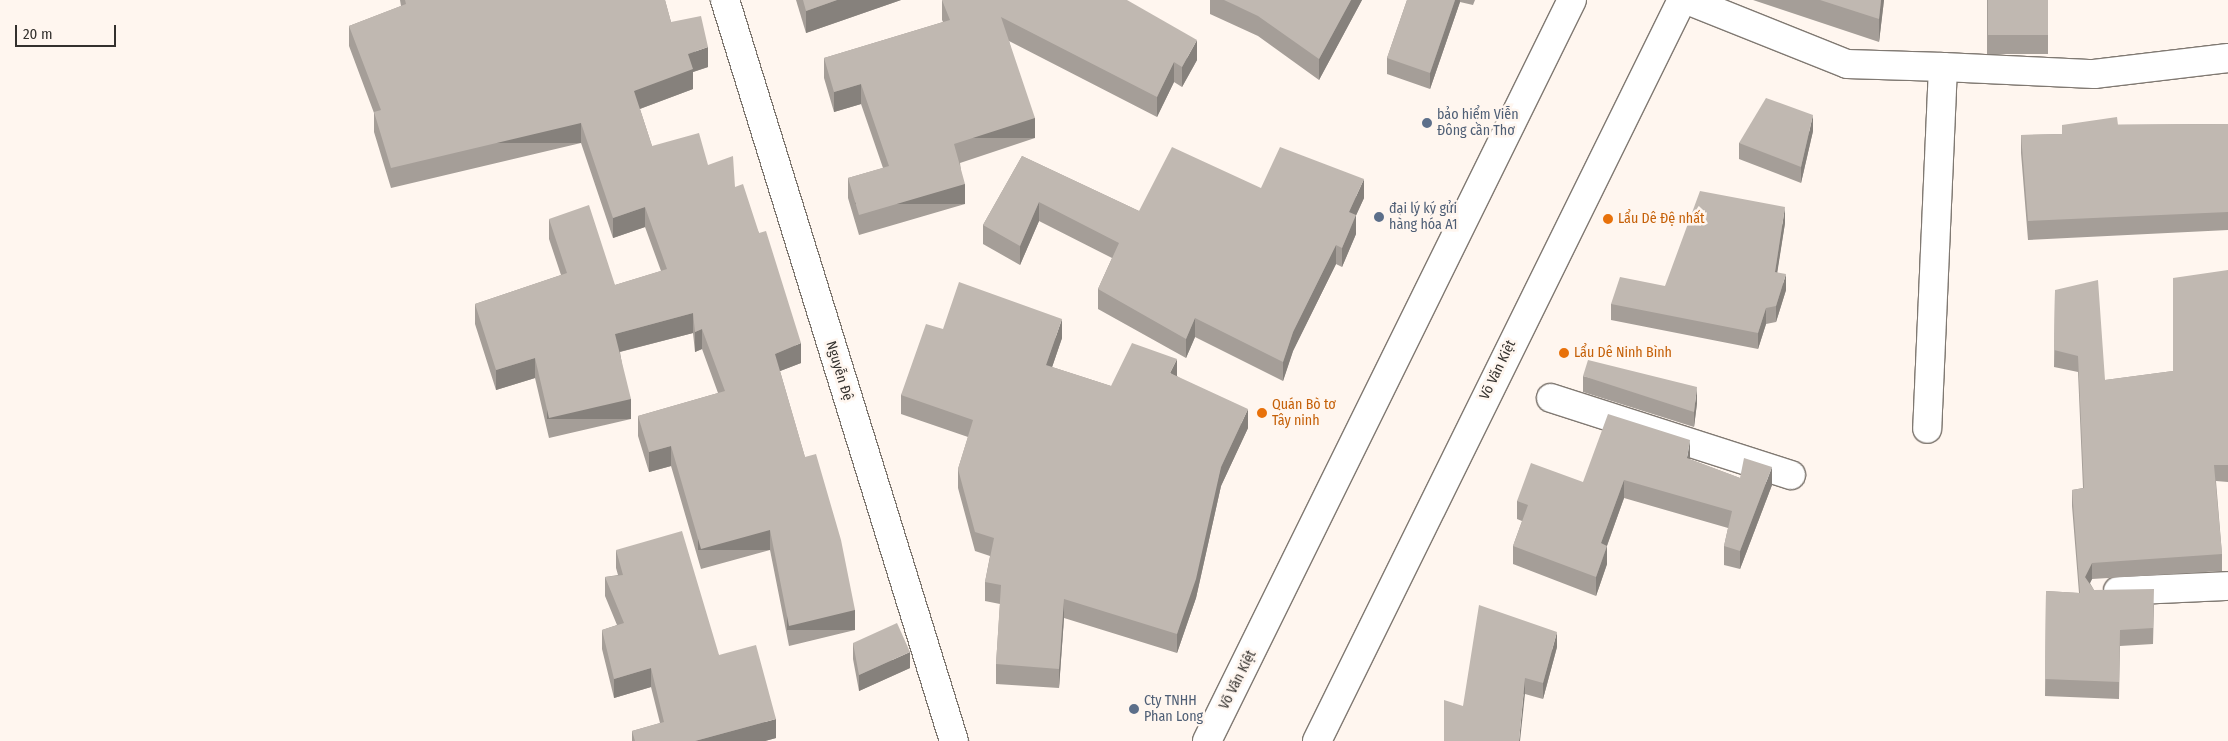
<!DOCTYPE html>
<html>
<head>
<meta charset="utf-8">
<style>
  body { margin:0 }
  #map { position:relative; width:2228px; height:741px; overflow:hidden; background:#fff6ef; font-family:"Fira Sans Condensed",sans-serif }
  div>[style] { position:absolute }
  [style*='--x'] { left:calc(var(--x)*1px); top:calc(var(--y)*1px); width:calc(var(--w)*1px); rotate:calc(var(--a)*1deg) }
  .roads { filter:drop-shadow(1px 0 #807972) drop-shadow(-1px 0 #807972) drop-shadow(0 1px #807972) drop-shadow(0 -1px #807972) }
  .minor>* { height:28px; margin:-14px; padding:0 14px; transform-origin:14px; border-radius:14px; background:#fff }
  .tertiary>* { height:28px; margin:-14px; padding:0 14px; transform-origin:14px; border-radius:14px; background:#fff }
  .secondary>* { height:28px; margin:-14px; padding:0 14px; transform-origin:14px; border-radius:14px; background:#fff }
  .wall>* { inset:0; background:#a59e98; transform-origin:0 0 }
  .shaded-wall>* { inset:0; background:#86817c; transform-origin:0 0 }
  .building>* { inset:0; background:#c0b8b1; transform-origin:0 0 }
  .dots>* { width:14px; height:14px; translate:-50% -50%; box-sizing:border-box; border:2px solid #fff6ef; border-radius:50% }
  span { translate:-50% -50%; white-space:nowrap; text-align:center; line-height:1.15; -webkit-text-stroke:5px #fff6ef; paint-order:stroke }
  .service-label { font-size:14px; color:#4e5e75 }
  .left { translate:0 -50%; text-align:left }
  .food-label { font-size:14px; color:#c56008 }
  .street-label { font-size:14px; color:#34312e }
  .scale { position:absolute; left:15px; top:25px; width:101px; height:22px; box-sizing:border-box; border:2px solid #34312e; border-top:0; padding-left:6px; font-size:15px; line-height:18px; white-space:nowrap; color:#34312e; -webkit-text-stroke:4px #fff6ef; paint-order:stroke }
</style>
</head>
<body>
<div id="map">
  <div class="roads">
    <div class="minor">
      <div style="--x:1687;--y:0;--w:172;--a:21.8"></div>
      <div style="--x:1847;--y:64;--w:96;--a:1.8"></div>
      <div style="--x:1943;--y:67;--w:362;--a:92.5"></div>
      <div style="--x:1943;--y:67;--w:151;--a:2.7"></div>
      <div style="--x:2094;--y:74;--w:135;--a:-6.8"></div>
      <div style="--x:1551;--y:398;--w:252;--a:17.8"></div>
      <div style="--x:2118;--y:591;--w:110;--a:-2.6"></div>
    </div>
    <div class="tertiary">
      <div style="--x:725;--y:0;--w:776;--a:72.83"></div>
    </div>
    <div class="secondary">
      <div style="--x:1207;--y:741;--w:826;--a:-63.78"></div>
      <div style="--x:1317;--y:741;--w:826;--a:-63.78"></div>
    </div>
  </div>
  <div class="wall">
    <div style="clip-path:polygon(400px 0,665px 0,671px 22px,708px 67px,693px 72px,693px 89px,640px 109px,652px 146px,708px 165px,735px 187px,759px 233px,801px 363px,780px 371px,855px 630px,789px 646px,770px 550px,701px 569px,671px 466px,649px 472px,638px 436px,638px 416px,718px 393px,702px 349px,695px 352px,693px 333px,620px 352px,631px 419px,549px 438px,535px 378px,496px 390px,475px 324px,475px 304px,561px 275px,549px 239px,549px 219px,615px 285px,661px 271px,645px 227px,613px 238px,581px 143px,391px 188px,374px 132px,374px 113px,349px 46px,349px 26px,401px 6px)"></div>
    <div style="clip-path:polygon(796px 0,901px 0,806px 33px)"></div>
    <div style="clip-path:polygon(942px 0,1197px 60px,1182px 87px,1174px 82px,1157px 117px,1009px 41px,1035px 138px,960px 163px,965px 204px,859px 235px,848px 198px,848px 178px,883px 168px,861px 104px,834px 112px,824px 78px,824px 58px,943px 22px,942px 20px)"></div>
    <div style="clip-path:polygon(1210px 0,1362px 0,1319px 80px,1258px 36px,1210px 14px)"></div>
    <div style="clip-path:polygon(1407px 0,1475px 0,1473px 5px,1460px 2px,1430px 89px,1387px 74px,1387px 58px)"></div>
    <div style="clip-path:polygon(1753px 0,1884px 0,1879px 42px)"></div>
    <div style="left:1987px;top:0;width:61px;height:54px"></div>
    <div style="clip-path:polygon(2228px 124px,2228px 230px,2028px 240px,2021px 153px,2021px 135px,2062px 134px,2062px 125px)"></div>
    <div style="clip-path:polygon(1813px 131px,1801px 183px,1739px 159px,1739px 143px)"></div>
    <div style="clip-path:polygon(1022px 156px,1139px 211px,1261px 188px,1364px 198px,1356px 215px,1356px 234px,1342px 267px,1336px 264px,1293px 351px,1283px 381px,1195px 337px,1186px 358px,1098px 309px,1098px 289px,1112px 258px,1039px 221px,1020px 265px,983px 244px,983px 225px)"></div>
    <div style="clip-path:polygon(1785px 223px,1777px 272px,1786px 290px,1776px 322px,1766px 324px,1758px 349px,1611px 320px,1611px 304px,1665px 286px)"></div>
    <div style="clip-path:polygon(2228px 270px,2228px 482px,2216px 481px,2222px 554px,2222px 571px,2092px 579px,2090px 583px,2094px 590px,2154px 605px,2153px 644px,2120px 646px,2119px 699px,2045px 696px,2046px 591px,2079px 593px,2072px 506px,2072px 490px,2083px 488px,2078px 372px,2054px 367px,2055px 290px,2105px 380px,2173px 371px)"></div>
    <div style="clip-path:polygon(943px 329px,1062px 338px,1052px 367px,1111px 386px,1177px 376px,1248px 428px,1221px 486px,1196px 598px,1177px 653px,1064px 618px,1059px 688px,996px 684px,996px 664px,1000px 604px,985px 601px,985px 582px,990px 556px,975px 551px,958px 488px,958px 469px,968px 437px,901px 414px,901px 395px)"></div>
    <div style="clip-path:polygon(1583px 376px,1697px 403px,1694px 427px,1583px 392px)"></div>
    <div style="clip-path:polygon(1689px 459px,1740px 478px,1772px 485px,1740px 569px,1724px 565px,1724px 546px,1728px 528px,1624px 498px,1607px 546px,1607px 564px,1596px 596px,1513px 564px,1513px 546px,1522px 521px,1517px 519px,1517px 501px,1583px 482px)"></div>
    <div style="clip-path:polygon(616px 550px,719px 655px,776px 738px,765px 741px,632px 741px,632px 731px,660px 723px,651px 687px,614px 698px,602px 649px,602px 630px,617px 625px,605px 596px,605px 577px,618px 575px,616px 568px)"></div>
    <div style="clip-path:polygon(853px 643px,910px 668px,859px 691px,853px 659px)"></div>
    <div style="clip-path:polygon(1557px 647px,1543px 699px,1525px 694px,1463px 706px)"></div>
  </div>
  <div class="shaded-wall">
    <div style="clip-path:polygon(837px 0,901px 0,806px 33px,806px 11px)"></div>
    <div style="clip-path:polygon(1351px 0,1362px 0,1319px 80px,1319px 59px)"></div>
    <div style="clip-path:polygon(1455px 0,1460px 0,1460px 2px,1430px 89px,1430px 73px)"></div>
    <div style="clip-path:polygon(1881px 0,1884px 0,1879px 42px,1879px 19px)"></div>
    <div style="clip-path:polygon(1197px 40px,1197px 60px,1182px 87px,1182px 67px)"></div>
    <div style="clip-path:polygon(708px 47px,708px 67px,693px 72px,693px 89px,634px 111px,634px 91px,688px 54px)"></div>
    <div style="clip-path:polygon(1174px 62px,1174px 82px,1157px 117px,1157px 97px)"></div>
    <div style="clip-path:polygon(861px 84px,861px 104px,834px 112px,834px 92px)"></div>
    <div style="clip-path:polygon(1813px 115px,1813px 131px,1801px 183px,1801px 167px)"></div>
    <div style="left:1035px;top:118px;width:20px;height:85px;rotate:90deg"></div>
    <div style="left:581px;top:123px;width:20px;height:195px;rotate:90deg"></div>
    <div style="clip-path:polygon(1364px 179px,1364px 198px,1349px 231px,1349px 212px)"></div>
    <div style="left:965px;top:184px;width:20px;height:110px;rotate:90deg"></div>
    <div style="clip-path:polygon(1039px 202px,1039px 221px,1020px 265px,1020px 246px)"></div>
    <div style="clip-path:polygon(645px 207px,645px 227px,613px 238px,613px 218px)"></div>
    <div style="clip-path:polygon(1785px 207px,1785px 223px,1775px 287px,1775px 272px)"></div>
    <div style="clip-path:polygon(1356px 215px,1356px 234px,1342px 267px,1342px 248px)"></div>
    <div style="clip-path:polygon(1336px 245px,1336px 264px,1293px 351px,1283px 381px,1283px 362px,1293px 332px)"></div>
    <div style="clip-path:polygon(1786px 274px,1786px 290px,1776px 322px,1776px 306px)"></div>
    <div style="clip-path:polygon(1766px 308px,1766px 324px,1758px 349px,1758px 333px)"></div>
    <div style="clip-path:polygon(693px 313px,693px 333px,615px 353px,615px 334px)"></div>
    <div style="clip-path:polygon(1195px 318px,1195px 337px,1186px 358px,1186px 339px)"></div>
    <div style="clip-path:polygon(1062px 319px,1062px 338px,1046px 385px,1046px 365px)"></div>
    <div style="clip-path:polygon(702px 329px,702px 349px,695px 352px,695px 332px)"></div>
    <div style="clip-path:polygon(801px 343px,801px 363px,775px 373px,775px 354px)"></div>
    <div style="clip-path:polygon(535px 358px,535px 378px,496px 390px,496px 370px)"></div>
    <div style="clip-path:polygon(1177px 359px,1177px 378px,1170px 373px)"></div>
    <div style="clip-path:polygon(1697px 387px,1697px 403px,1694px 427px,1694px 412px)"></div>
    <div style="left:631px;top:399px;width:20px;height:84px;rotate:90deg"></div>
    <div style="clip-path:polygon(1248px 409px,1248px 428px,1221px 486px,1196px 598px,1177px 653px,1177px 634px,1221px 467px)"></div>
    <div style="clip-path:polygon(1690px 440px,1690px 459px,1687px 477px,1687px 458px)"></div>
    <div style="clip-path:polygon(671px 446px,671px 466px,649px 472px,649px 452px)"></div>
    <div style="clip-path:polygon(1772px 467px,1772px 485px,1740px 569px,1740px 551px)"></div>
    <div style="clip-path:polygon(1624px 480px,1624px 498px,1601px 562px,1601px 543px)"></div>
    <div style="left:770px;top:530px;width:20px;height:72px;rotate:90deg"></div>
    <div style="clip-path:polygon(1607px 546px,1607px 564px,1596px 596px,1596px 577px)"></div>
    <div style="clip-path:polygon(2092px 563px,2092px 579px,2085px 593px,2085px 577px)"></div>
    <div style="clip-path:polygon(1064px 599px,1064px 618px,1059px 688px,1059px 669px)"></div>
    <div style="left:855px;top:610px;width:20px;height:68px;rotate:90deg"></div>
    <div style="clip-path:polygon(1557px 632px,1557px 647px,1543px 699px,1543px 683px)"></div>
    <div style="clip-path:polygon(910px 652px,910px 668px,859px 691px,859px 675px)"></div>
    <div style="clip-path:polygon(651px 668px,651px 687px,614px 698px,614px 679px)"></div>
    <div style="clip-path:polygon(1525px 678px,1525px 694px,1520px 741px,1519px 741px)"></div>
    <div style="clip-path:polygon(776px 719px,776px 738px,765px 741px,695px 741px)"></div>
  </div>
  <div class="building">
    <div style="clip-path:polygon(405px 0,665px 0,671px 22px,701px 16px,708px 47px,688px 54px,693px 69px,634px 91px,652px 146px,699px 133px,708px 165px,733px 156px,735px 187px,743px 184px,759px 233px,766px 231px,801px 343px,775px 354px,805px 457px,816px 454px,841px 540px,855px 610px,789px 626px,770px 530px,701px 549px,671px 446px,649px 452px,638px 416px,725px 391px,702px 329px,695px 332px,693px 313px,615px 334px,631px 399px,549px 418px,535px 358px,496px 370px,475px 304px,567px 273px,549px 219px,589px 205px,615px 285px,667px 269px,645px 207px,613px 218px,581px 123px,391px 168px,374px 112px,381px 110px,349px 26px,406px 4px)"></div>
    <div style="clip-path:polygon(803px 0,837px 0,806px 11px)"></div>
    <div style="clip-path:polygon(942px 0,1127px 0,1197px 40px,1182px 67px,1174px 62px,1157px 97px,1001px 17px,1035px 118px,954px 144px,965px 184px,859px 215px,848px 178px,889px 166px,861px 84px,834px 92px,824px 58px,950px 20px)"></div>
    <div style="clip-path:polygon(1224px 0,1351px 0,1319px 59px,1258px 16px)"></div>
    <div style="clip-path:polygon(1407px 0,1455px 0,1430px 73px,1387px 58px)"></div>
    <div style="clip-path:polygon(1820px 0,1881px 0,1879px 19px)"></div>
    <div style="left:1988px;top:0;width:60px;height:35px"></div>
    <div style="clip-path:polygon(1766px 98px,1813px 115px,1801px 167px,1739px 143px)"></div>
    <div style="clip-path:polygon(2117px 117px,2118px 125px,2228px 124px,2228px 212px,2028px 221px,2021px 135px,2062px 134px,2062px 125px)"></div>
    <div style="clip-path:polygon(1172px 147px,1261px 188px,1280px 147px,1364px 179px,1349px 212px,1356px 215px,1342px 248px,1336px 245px,1293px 332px,1283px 362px,1195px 318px,1186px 339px,1098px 289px,1119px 243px,1039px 202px,1020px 246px,983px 225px,1022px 156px,1139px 211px)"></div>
    <div style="clip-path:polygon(1700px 191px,1785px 207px,1775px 272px,1786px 274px,1776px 306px,1766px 308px,1758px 333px,1611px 304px,1620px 277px,1665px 286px)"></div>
    <div style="clip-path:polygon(2228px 270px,2228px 465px,2214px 465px,2222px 554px,2092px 563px,2085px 577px,2094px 590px,2154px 589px,2153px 628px,2120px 630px,2119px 682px,2045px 679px,2046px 591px,2080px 593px,2072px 490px,2084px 488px,2078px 356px,2054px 350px,2055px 290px,2098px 280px,2105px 380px,2173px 371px,2173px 278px)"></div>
    <div style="clip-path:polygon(959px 282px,1062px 319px,1046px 365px,1111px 386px,1132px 343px,1177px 359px,1170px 373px,1248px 409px,1221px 467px,1196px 579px,1177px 634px,1064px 599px,1059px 669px,996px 664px,1001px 585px,985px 582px,994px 538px,975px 532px,958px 469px,973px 420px,901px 395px,926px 324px,943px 329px)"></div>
    <div style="clip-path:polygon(1588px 360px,1697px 387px,1694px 412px,1583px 376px)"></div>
    <div style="clip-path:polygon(1608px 414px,1690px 440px,1687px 458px,1740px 478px,1744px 458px,1772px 467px,1740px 551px,1724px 546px,1732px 511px,1624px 480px,1601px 543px,1607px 546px,1596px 577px,1513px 546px,1528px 505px,1517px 501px,1531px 463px,1583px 482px)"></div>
    <div style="clip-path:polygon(682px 531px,719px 655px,756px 645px,776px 719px,695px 741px,635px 741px,632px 731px,664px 722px,651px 668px,614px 679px,602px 630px,624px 623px,605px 577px,623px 575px,616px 550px)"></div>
    <div style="clip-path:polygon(1479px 605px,1557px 632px,1543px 683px,1525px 678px,1519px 741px,1444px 741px,1444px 700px,1463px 706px)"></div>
    <div style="clip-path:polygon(897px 623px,910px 652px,859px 675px,853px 643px)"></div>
  </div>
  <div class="dots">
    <div style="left:1427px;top:123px;background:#5c6f8a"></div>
    <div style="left:1379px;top:217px;background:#5c6f8a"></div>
    <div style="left:1608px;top:219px;background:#e8710a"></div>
    <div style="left:1564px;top:353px;background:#e8710a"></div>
    <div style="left:1262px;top:413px;background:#e8710a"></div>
    <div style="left:1134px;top:709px;background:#5c6f8a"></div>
  </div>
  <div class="service-label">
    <span class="left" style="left:1437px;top:123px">bảo hiểm Viễn<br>Đông cần Thơ</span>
    <span class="left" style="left:1389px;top:217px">đại lý ký gửi<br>hàng hóa A1</span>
    <span class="left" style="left:1144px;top:709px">Cty TNHH<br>Phan Long</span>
  </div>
  <div class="food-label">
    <span class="left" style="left:1618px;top:219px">Lẩu Dê Đệ nhất</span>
    <span class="left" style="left:1574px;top:353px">Lẩu Dê Ninh Bình</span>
    <span class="left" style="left:1272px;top:413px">Quán Bò tơ<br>Tây ninh</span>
  </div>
  <div class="street-label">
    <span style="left:1498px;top:370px;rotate:-64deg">Võ Văn Kiệt</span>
    <span style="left:839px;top:371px;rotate:73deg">Nguyễn Đệ</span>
    <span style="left:1238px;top:680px;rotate:-63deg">Võ Văn Kiệt</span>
  </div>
  <div class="scale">20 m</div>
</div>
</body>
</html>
